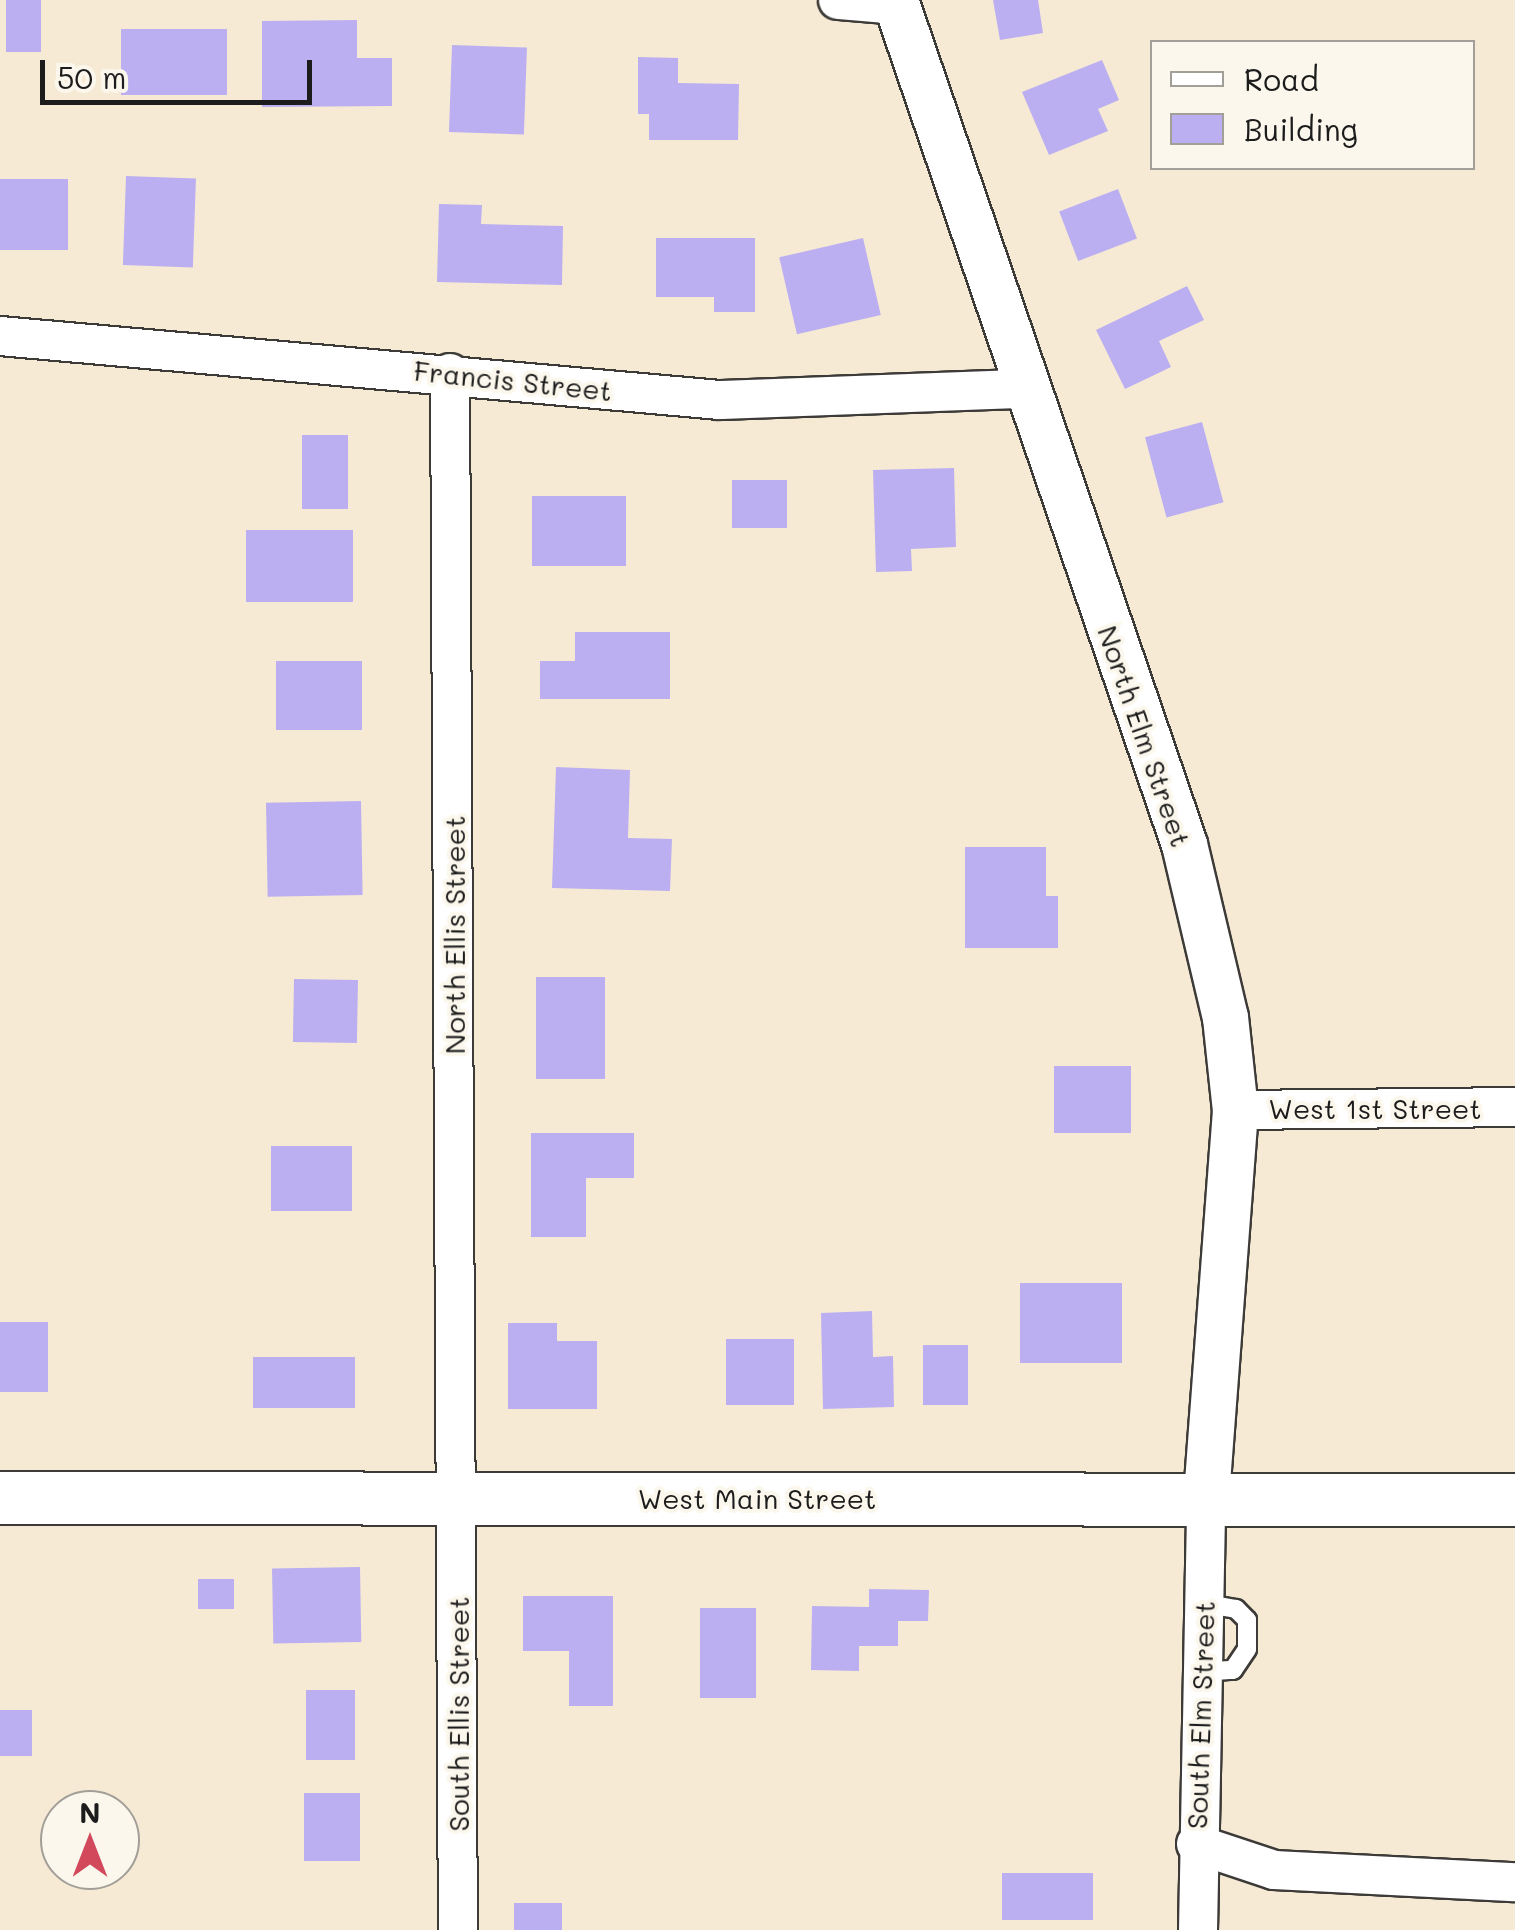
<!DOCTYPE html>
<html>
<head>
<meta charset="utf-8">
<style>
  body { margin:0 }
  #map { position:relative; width:1515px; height:1930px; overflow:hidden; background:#f6ead5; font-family:Mali,sans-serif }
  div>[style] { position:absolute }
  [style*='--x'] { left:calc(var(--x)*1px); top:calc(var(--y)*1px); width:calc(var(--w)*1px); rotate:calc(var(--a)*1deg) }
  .building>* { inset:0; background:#bbaff1; transform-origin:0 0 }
  .roads { filter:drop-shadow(2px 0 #3d3b38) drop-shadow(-2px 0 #3d3b38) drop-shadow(0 2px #3d3b38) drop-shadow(0 -2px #3d3b38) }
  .service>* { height:18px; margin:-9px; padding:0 9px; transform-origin:9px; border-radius:9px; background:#fff }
  .minor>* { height:38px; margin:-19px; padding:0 19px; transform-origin:19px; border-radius:19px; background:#fff }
  .tertiary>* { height:45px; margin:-22.5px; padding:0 22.5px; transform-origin:22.5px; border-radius:22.5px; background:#fff }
  .secondary>* { height:52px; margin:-26px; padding:0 26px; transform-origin:26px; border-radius:26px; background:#fff }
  span { translate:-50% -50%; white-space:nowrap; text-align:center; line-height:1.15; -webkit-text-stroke:8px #fbf7ec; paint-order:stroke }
  .street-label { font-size:28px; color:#1c1c1c }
  .legend { position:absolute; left:1150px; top:40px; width:325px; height:130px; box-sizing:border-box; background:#fbf7ec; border:2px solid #a29f99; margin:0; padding:12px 18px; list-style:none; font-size:30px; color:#1c1c1c }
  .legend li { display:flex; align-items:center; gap:20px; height:50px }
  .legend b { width:50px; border:2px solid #a29f99 }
  .north { position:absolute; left:40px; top:1790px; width:100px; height:100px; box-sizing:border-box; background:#fbf7ec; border:2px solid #a29f99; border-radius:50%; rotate:0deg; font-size:28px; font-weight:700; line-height:40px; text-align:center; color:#1c1c1c }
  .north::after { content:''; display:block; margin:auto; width:35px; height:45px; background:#d1495b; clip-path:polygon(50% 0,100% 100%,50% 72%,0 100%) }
  .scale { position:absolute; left:40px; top:60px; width:272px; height:45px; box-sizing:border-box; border:5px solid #1c1c1c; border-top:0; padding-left:12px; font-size:30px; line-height:35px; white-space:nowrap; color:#1c1c1c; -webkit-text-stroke:8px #fbf7ec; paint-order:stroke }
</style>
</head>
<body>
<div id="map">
  <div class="building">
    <div style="left:6px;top:0;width:35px;height:52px"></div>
    <div style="clip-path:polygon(993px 0,1038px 0,1043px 33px,1000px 40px)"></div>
    <div style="clip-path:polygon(357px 20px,357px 58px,392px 58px,392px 106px,262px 107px,262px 21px)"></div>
    <div style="left:121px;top:29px;width:106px;height:66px"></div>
    <div style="left:452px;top:45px;width:75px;height:87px;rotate:2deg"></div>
    <div style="clip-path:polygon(638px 57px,678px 58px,678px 83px,739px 84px,738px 140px,649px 140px,649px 114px,638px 114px)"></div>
    <div style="clip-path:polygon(1102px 60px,1119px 100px,1098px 109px,1108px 131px,1049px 155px,1022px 92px)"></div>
    <div style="left:126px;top:176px;width:70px;height:89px;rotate:2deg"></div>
    <div style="left:0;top:179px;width:68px;height:71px"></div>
    <div style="left:1118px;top:189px;width:53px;height:63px;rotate:69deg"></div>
    <div style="clip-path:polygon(439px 204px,482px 205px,481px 224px,563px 226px,562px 285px,437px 282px)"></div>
    <div style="clip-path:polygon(656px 238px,755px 238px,755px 312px,714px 312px,714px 297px,656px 297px)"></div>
    <div style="left:863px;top:238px;width:79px;height:86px;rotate:77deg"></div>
    <div style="clip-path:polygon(1187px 286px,1204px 320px,1159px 341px,1171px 367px,1125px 389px,1096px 330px)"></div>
    <div style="left:1202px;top:422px;width:83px;height:59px;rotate:75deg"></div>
    <div style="left:302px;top:435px;width:46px;height:74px"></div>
    <div style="clip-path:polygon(954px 468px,956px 547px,911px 549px,912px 571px,876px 572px,873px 470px)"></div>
    <div style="left:732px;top:480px;width:55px;height:48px"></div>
    <div style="left:532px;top:496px;width:94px;height:70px"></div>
    <div style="left:246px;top:530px;width:107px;height:72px"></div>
    <div style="clip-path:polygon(575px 632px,670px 632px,670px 699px,540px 699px,540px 661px,575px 661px)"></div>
    <div style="left:276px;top:661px;width:86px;height:69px"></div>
    <div style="clip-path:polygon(556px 767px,630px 770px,628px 838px,672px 839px,670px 891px,552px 888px)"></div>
    <div style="left:361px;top:801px;width:94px;height:95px;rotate:89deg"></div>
    <div style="clip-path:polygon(965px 847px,1046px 847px,1046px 896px,1058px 896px,1058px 948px,965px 948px)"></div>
    <div style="left:536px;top:977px;width:69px;height:102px"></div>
    <div style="left:294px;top:979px;width:64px;height:63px;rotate:1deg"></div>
    <div style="left:1054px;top:1066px;width:77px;height:67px"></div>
    <div style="clip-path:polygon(531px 1133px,634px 1133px,634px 1178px,586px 1178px,586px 1237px,531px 1237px)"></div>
    <div style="left:271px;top:1146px;width:81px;height:65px"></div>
    <div style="left:1020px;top:1283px;width:102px;height:80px"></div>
    <div style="clip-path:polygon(872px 1311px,873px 1357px,893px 1356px,894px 1407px,823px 1409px,821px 1313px)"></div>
    <div style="left:0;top:1322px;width:48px;height:70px"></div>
    <div style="clip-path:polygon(508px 1323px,557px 1323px,557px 1341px,597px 1341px,597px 1409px,508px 1409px)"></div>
    <div style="left:726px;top:1339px;width:68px;height:66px"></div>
    <div style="left:923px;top:1345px;width:45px;height:60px"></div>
    <div style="left:253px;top:1357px;width:102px;height:51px"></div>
    <div style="left:360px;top:1567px;width:75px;height:88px;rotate:89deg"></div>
    <div style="left:198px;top:1579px;width:36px;height:30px"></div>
    <div style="clip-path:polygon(869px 1589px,929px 1590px,928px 1621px,898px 1621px,898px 1646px,859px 1646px,859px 1671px,811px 1670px,812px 1606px,869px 1607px)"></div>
    <div style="clip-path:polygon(523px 1596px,613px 1596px,613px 1706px,569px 1706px,569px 1651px,523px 1651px)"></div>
    <div style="left:700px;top:1608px;width:56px;height:90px"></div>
    <div style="left:306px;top:1690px;width:49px;height:70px"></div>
    <div style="left:0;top:1710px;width:32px;height:46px"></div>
    <div style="left:304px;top:1793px;width:56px;height:68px"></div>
    <div style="left:1002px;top:1873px;width:91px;height:47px"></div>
    <div style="left:514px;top:1903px;width:48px;height:27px"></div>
  </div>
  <div class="roads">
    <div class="service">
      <div style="--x:1201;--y:1672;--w:32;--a:-4"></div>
      <div style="--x:1233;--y:1670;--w:25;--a:-56"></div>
      <div style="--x:1247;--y:1649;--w:29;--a:-90"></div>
      <div style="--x:1247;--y:1620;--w:16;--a:-135"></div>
      <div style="--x:1236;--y:1609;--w:34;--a:-170"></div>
    </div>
    <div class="minor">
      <div style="--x:838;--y:0;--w:59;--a:4.8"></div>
      <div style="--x:0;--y:336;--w:723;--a:5.08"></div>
      <div style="--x:720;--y:400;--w:306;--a:-2.1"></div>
      <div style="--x:450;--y:373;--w:1557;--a:89.71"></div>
      <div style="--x:1235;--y:1110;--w:280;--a:-0.6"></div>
      <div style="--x:1196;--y:1844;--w:82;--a:18.4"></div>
      <div style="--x:1274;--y:1870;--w:241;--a:2.9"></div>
      <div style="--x:1198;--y:1930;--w:430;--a:-88.9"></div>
    </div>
    <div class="tertiary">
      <div style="--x:895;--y:0;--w:892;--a:71.1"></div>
      <div style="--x:1184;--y:844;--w:178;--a:76.7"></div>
      <div style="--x:1225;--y:1017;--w:94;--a:83.9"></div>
      <div style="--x:1235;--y:1110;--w:391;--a:94.3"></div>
    </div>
    <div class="secondary">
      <div style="--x:0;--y:1498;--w:1515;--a:0.08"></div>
    </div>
  </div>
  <div class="street-label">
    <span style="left:513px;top:380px;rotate:6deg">Francis Street</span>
    <span style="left:1145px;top:736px;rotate:71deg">North Elm Street</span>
    <span style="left:454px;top:935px;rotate:-90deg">North Ellis Street</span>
    <span style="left:1375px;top:1108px">West 1st Street</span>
    <span style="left:757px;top:1498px">West Main Street</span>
    <span style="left:458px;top:1714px;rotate:-90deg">South Ellis Street</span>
    <span style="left:1200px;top:1715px;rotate:-88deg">South Elm Street</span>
  </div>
  <ul class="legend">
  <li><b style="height:12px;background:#fff"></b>Road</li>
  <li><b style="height:28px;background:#bbaff1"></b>Building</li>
  </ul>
  <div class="north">N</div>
  <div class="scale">50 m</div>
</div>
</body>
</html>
